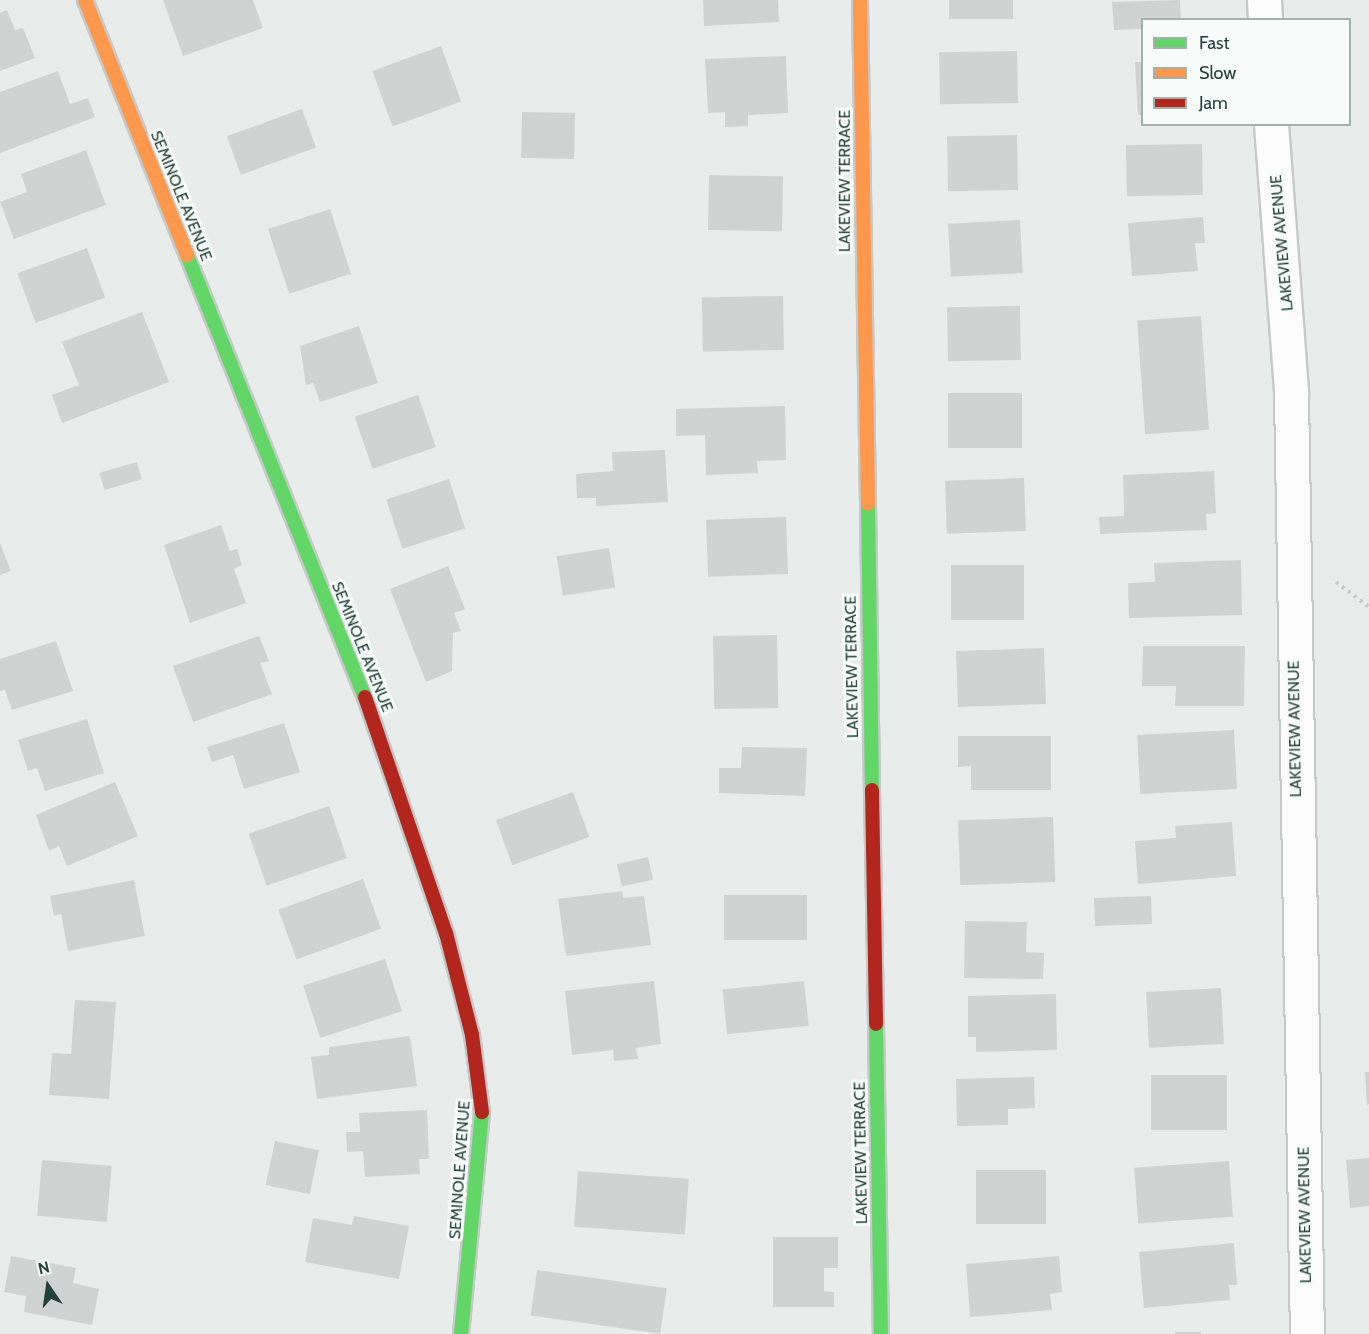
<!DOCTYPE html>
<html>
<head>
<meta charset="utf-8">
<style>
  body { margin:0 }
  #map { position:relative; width:1369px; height:1334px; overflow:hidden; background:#e8edeb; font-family:Cabin,sans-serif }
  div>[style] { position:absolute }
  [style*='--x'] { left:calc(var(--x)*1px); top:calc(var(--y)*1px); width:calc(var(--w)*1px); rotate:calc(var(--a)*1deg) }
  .building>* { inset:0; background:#cfd4d2; transform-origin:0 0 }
  .path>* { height:4px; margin-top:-2px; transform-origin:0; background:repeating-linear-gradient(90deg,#c3ccca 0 3px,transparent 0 7.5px) }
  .roads { filter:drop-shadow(2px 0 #c5cac8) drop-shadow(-2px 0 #c5cac8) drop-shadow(0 2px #c5cac8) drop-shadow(0 -2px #c5cac8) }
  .street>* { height:33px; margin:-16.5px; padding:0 16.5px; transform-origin:16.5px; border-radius:16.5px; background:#fcfcfc }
  .fast>* { height:14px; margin:-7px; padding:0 7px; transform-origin:7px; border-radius:7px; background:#63d668 }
  .slow>* { height:14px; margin:-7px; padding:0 7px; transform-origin:7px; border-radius:7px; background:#ff974d }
  .jam>* { height:14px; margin:-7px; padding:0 7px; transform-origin:7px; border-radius:7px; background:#b3261e }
  span { translate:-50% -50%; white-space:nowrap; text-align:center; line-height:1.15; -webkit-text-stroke:6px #f7fbf9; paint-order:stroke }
  .street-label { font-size:16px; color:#24423a }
  .legend { position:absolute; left:1141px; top:18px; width:210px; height:108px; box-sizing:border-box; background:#f7fbf9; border:2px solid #a3b1ad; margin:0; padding:8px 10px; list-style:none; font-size:18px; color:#24423a }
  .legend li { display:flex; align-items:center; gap:12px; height:30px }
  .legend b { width:30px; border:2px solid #a3b1ad }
  .north { position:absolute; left:18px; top:1256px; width:60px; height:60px; -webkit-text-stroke:4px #f7fbf9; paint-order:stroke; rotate:347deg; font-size:16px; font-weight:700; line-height:24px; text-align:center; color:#24423a }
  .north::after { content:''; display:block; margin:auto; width:21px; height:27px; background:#24423a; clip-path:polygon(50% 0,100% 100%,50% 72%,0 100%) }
</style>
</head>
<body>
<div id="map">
  <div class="building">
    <div style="clip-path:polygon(163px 0,253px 0,263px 28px,183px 56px)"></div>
    <div style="clip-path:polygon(703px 0,778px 0,779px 22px,704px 26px)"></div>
    <div style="left:949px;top:0;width:64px;height:19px"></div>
    <div style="clip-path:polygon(1180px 0,1181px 20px,1142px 20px,1142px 29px,1114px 30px,1112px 2px)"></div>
    <div style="clip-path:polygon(7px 10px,15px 30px,23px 28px,35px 58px,0 71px,0 13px)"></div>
    <div style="left:441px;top:46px;width:59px;height:73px;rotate:70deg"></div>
    <div style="left:1017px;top:51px;width:52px;height:78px;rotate:89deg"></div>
    <div style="clip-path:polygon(786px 56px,788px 113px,748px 115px,748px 126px,725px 127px,725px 112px,708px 113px,705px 59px)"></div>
    <div style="clip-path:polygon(1135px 62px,1142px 62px,1142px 115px,1138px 115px)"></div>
    <div style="clip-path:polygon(58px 71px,70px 104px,88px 98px,95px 117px,0 153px,0 92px)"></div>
    <div style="left:302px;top:109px;width:41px;height:80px;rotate:70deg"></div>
    <div style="left:522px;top:112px;width:53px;height:46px;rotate:1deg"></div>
    <div style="left:1017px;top:135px;width:55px;height:70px;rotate:89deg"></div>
    <div style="left:1202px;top:144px;width:51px;height:76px;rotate:89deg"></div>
    <div style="clip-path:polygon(86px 150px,106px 205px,14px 239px,0 202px,27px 192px,21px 174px)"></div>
    <div style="left:709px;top:175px;width:74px;height:55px;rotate:1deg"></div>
    <div style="left:330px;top:209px;width:68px;height:65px;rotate:72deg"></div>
    <div style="clip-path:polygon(1203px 217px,1205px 243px,1195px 243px,1198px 271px,1132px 276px,1128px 223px)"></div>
    <div style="left:1020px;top:220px;width:53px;height:72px;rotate:87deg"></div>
    <div style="left:87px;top:248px;width:53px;height:74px;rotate:70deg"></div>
    <div style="left:783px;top:296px;width:54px;height:81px;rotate:89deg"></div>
    <div style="left:1020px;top:306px;width:54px;height:73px;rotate:89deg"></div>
    <div style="clip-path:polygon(142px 312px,169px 382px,62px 423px,52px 395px,79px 385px,62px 342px)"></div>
    <div style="left:1201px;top:316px;width:114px;height:64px;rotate:86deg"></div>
    <div style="clip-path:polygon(359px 326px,378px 383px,320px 402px,313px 383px,306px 385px,300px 346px)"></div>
    <div style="left:948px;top:393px;width:74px;height:55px"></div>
    <div style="left:418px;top:395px;width:55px;height:67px;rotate:71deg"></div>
    <div style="clip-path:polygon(785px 406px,786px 460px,757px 461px,758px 473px,706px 475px,705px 435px,676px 436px,676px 409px)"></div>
    <div style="clip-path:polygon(665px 450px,668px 502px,596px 506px,596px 498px,577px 498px,576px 474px,613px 471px,612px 452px)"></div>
    <div style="left:137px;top:462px;width:18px;height:39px;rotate:74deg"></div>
    <div style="clip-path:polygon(1214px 471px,1216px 513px,1206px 514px,1207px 530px,1100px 534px,1099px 517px,1124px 516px,1123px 475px)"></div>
    <div style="left:1024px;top:478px;width:53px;height:79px;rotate:88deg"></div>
    <div style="left:449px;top:479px;width:52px;height:66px;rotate:72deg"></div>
    <div style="left:786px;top:517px;width:57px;height:80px;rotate:88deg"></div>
    <div style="clip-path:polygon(221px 525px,230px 551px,237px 549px,242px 565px,234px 569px,246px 603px,190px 623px,164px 545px)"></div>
    <div style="clip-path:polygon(0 543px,11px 571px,0 575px)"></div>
    <div style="left:609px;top:548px;width:40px;height:53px;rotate:81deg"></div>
    <div style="clip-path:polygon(1241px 560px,1242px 615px,1129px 618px,1128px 583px,1155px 582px,1154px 563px)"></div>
    <div style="left:951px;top:565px;width:73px;height:55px"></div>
    <div style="clip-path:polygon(448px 566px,465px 609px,454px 613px,461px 631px,453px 633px,452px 671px,426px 682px,390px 589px)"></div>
    <div style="left:777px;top:635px;width:73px;height:64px;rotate:89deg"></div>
    <div style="clip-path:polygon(259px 636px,269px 661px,260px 663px,272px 694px,193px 722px,173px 666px)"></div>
    <div style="clip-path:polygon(56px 641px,73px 691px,12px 710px,5px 690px,0 691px,0 659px)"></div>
    <div style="clip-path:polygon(1143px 646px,1245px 646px,1244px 706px,1175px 706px,1176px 686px,1142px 686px)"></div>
    <div style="left:1044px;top:648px;width:56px;height:88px;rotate:88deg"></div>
    <div style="clip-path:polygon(87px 719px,104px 773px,45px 791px,37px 768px,28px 771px,18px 740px)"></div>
    <div style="clip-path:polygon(284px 723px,300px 772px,244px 789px,233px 755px,212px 762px,207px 747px)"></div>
    <div style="left:1234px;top:730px;width:59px;height:97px;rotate:87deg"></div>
    <div style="clip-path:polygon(958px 736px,1051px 736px,1051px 790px,971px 790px,971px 766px,958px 767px)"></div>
    <div style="clip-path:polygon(742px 747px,807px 748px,805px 796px,719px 793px,719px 768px,741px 768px)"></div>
    <div style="clip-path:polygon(115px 782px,138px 836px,67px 866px,59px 846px,49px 851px,36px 815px)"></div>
    <div style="left:573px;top:792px;width:48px;height:82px;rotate:70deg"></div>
    <div style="left:329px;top:806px;width:55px;height:85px;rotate:71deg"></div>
    <div style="left:1053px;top:817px;width:65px;height:95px;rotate:88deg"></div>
    <div style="clip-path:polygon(1232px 822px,1236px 876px,1138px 884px,1135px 841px,1176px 838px,1175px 826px)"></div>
    <div style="left:648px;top:857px;width:23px;height:32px;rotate:77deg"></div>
    <div style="left:363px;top:879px;width:53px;height:90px;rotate:70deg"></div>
    <div style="clip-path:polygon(134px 880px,145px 936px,68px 951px,61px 914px,54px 916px,50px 896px)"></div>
    <div style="clip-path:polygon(622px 891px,623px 898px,644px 896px,651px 945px,566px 956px,558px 899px)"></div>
    <div style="left:724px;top:895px;width:83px;height:45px"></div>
    <div style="left:1151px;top:896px;width:28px;height:57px;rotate:88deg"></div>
    <div style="clip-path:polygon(965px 921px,1027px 922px,1026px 952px,1044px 953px,1043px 979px,964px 978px)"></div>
    <div style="left:385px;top:959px;width:55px;height:86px;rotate:72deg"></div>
    <div style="clip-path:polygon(654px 981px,661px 1044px,636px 1048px,638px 1059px,614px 1061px,613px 1050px,572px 1055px,565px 991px)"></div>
    <div style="left:804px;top:981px;width:45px;height:82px;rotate:84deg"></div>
    <div style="left:1221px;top:988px;width:56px;height:75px;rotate:87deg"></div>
    <div style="clip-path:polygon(1056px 994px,1057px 1050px,976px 1052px,976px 1037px,968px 1037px,968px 996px)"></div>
    <div style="clip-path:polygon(75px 1000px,116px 1002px,109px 1099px,49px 1095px,52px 1053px,71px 1054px)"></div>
    <div style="clip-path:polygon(410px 1036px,417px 1086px,317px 1099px,311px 1057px,329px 1055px,329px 1047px)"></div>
    <div style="clip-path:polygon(1365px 1072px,1369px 1072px,1369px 1104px,1367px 1105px)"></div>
    <div style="left:1151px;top:1075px;width:76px;height:55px"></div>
    <div style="clip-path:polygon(1034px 1077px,1035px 1108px,1008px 1109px,1008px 1125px,957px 1126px,956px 1079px)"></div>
    <div style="clip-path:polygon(427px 1110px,429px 1159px,419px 1159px,420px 1174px,365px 1177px,363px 1151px,347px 1152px,346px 1132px,360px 1132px,359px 1113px)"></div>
    <div style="left:275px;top:1141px;width:45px;height:45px;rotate:12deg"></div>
    <div style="clip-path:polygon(1369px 1158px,1369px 1206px,1350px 1208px,1346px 1160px)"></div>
    <div style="left:42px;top:1160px;width:70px;height:56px;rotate:5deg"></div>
    <div style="left:1229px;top:1161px;width:56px;height:95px;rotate:86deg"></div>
    <div style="left:976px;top:1170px;width:70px;height:54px"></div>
    <div style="left:578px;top:1171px;width:111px;height:56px;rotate:4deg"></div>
    <div style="clip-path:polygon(354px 1216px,409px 1226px,399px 1279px,305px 1262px,313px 1218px,352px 1225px)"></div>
    <div style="clip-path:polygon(773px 1237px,838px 1237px,838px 1268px,824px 1268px,824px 1291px,834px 1292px,834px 1307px,773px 1307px)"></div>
    <div style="clip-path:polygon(1234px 1243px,1237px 1285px,1229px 1285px,1230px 1300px,1144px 1308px,1139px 1252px)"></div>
    <div style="clip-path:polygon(11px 1256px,76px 1268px,73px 1283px,99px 1289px,92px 1325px,24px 1312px,26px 1296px,4px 1292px)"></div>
    <div style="clip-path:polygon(1059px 1256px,1062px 1292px,1050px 1294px,1052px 1310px,970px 1317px,966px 1264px)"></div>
    <div style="left:537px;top:1270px;width:131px;height:46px;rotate:8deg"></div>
    <div style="left:1175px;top:1332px;width:26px;height:2px"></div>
  </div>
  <div class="path">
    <div style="--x:1336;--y:582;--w:41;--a:37.1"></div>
  </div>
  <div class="roads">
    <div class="street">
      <div style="--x:1264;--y:0;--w:20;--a:87"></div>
      <div style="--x:1271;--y:124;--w:270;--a:85.7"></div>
      <div style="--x:1291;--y:393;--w:941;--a:89.03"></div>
    </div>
    <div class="fast">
      <div style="--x:187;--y:255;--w:476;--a:68.1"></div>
      <div style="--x:868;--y:504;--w:286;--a:89.2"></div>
      <div style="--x:876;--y:1024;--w:310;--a:89.1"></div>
      <div style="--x:461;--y:1334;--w:223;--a:-84.6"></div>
    </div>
    <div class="slow">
      <div style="--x:85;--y:0;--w:275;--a:68.2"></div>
      <div style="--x:860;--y:0;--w:504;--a:89.09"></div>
    </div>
    <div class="jam">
      <div style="--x:365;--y:697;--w:250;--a:71.1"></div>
      <div style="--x:446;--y:933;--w:105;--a:75.7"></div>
      <div style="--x:472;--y:1035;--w:78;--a:82.6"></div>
      <div style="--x:872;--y:790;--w:234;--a:89"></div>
    </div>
  </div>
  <div class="street-label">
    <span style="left:845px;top:181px;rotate:-90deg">LAKEVIEW TERRACE</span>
    <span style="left:181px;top:196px;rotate:68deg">SEMINOLE AVENUE</span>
    <span style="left:1282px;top:243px;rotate:-95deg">LAKEVIEW AVENUE</span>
    <span style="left:362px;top:647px;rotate:68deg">SEMINOLE AVENUE</span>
    <span style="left:852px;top:667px;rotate:-91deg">LAKEVIEW TERRACE</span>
    <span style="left:1295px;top:729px;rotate:-91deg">LAKEVIEW AVENUE</span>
    <span style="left:861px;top:1153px;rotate:-91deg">LAKEVIEW TERRACE</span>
    <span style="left:460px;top:1170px;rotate:-86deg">SEMINOLE AVENUE</span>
    <span style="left:1305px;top:1215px;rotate:-91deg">LAKEVIEW AVENUE</span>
  </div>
  <ul class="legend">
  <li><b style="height:8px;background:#63d668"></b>Fast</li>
  <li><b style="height:8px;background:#ff974d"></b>Slow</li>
  <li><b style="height:8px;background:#b3261e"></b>Jam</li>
  </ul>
  <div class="north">N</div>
</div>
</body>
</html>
